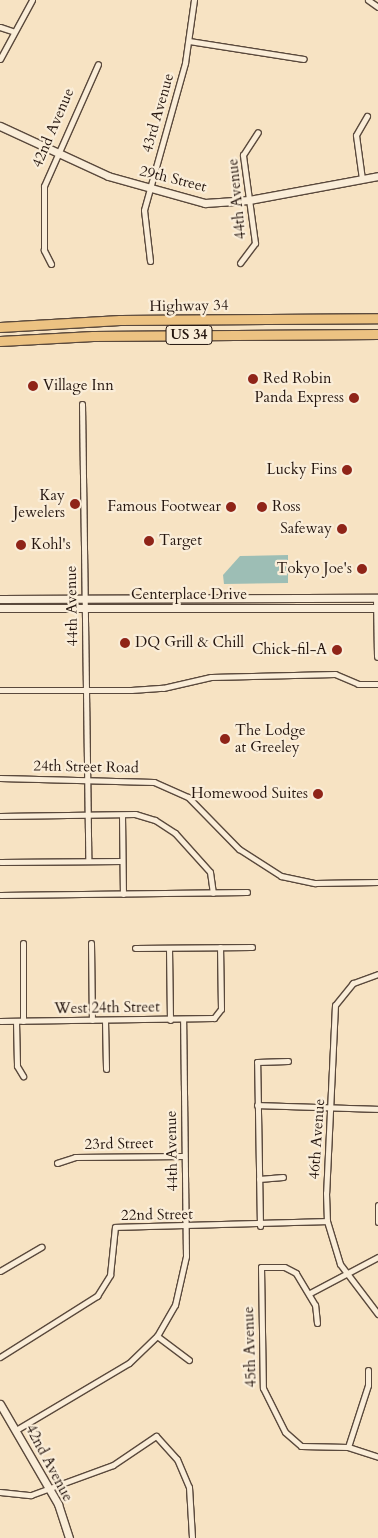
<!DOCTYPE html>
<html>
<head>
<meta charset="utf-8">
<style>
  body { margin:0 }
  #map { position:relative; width:378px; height:1538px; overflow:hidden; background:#f7e3c3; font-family:Cardo,serif }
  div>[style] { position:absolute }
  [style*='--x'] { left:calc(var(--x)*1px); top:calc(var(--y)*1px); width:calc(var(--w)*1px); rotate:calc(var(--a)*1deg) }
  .water>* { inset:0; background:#9dbeb5 }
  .roads { filter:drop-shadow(1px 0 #5a493c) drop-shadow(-1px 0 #5a493c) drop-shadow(0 1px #5a493c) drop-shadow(0 -1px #5a493c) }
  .street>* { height:5px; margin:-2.5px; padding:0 2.5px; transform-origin:2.5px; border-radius:2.5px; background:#faedd8 }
  .secondary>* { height:7px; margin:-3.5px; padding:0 3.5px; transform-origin:3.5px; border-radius:3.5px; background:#faedd8 }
  .highway>* { height:9px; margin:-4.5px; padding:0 4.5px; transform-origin:4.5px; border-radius:4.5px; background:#ecc282 }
  .dots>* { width:14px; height:14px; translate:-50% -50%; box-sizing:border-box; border:2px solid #faedd8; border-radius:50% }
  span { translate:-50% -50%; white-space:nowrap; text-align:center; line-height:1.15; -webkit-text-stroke:4.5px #faedd8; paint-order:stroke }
  .shield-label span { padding:1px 4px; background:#faedd8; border:1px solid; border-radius:4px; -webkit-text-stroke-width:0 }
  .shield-label { font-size:14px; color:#25160f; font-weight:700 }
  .street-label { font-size:15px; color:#25160f }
  .poi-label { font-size:15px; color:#25160f }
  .left { translate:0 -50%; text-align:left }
  .right { translate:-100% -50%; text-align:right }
</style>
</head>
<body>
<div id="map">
  <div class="water">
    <div style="clip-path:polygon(288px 555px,288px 583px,224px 584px,223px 575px,240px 556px)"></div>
  </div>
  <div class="roads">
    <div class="street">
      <div style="--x:368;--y:0;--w:12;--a:35"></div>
      <div style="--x:0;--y:27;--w:13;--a:18"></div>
      <div style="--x:189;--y:41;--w:116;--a:8.9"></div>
      <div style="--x:0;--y:59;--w:67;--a:-61.5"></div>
      <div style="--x:362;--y:179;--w:44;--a:-97.8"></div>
      <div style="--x:356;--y:135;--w:22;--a:-60"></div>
      <div style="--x:150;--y:261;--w:51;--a:-96.7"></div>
      <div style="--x:144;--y:210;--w:153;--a:-74.4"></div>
      <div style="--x:185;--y:63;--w:64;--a:-81.9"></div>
      <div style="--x:240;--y:263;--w:25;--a:-53"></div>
      <div style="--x:255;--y:243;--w:89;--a:-97.8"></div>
      <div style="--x:243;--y:155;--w:27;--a:-57"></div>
      <div style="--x:51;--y:264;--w:16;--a:-117"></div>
      <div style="--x:44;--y:250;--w:64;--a:-90"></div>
      <div style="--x:44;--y:186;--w:133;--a:-66.1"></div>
      <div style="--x:82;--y:404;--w:457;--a:89.2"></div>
      <div style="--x:0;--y:690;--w:131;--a:0"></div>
      <div style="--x:131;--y:690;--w:32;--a:-4"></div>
      <div style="--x:163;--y:688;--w:49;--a:-12.9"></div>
      <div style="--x:211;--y:677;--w:124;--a:-1.4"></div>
      <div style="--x:335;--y:674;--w:25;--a:23"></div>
      <div style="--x:358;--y:684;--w:20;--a:0"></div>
      <div style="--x:0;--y:778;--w:154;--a:1.5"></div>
      <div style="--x:154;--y:782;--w:37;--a:24"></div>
      <div style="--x:188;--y:797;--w:73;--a:45.6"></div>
      <div style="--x:239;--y:849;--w:50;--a:32.7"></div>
      <div style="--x:281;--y:876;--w:35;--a:12"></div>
      <div style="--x:315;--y:883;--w:63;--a:-0.9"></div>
      <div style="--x:122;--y:815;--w:79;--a:89.3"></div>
      <div style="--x:0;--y:816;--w:135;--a:-0.8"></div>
      <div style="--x:135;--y:814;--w:21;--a:17"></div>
      <div style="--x:155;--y:820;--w:24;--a:33"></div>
      <div style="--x:175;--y:833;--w:52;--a:48.1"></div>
      <div style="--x:210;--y:872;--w:21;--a:82"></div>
      <div style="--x:0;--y:862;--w:122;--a:-0.5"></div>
      <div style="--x:0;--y:895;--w:247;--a:-0.7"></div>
      <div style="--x:23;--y:943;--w:78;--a:90"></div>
      <div style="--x:91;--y:943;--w:77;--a:89.3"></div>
      <div style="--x:135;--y:948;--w:117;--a:-0.5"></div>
      <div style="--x:169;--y:948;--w:72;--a:89.2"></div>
      <div style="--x:378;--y:974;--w:27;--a:160"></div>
      <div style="--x:353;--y:983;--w:28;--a:129"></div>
      <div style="--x:335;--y:1005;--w:188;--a:92.7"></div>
      <div style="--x:326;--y:1193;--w:28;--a:88"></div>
      <div style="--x:327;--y:1221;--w:45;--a:73.2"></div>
      <div style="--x:340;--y:1264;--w:63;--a:52.8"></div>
      <div style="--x:105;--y:1020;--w:49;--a:88.8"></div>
      <div style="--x:0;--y:1021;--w:214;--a:-0.8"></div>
      <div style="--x:214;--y:1018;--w:11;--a:-52"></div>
      <div style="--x:221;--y:1009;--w:62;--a:-90.9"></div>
      <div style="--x:16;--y:1021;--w:45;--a:88.7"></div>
      <div style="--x:17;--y:1066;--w:12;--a:59"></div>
      <div style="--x:257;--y:1105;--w:121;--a:1.9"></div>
      <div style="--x:57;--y:1163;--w:19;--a:-18"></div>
      <div style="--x:75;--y:1157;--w:109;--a:-0.5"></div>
      <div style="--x:259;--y:1179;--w:24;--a:-5"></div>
      <div style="--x:378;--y:1205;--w:17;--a:90"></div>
      <div style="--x:260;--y:1226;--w:164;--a:-91"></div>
      <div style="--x:257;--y:1062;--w:31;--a:-2"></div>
      <div style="--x:0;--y:1271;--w:48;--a:-30.3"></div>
      <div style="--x:310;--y:1293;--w:77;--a:-27.9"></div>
      <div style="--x:317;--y:1323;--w:18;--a:-96"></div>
      <div style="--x:315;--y:1305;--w:37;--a:-121"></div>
      <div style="--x:296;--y:1273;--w:13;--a:-153"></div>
      <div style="--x:284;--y:1267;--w:23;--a:180"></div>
      <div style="--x:261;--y:1267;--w:121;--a:89.1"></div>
      <div style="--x:263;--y:1388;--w:49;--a:63.4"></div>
      <div style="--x:285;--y:1432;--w:21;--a:41"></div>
      <div style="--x:301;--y:1446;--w:47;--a:1.2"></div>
      <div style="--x:348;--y:1447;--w:32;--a:18"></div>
      <div style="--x:157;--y:1336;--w:40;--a:37"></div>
      <div style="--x:0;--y:1357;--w:115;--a:-32.2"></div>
      <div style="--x:97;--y:1296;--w:25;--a:-58"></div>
      <div style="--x:110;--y:1275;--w:48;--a:-84.1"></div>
      <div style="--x:115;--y:1227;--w:212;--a:-1.6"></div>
      <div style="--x:16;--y:1430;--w:131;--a:-30.7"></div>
      <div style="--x:129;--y:1363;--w:39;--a:-44"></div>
      <div style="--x:157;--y:1336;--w:36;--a:-60"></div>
      <div style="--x:175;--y:1305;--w:50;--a:-77.3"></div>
      <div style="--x:186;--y:1256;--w:237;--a:-90.7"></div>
      <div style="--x:348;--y:1447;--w:65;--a:-72.1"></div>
      <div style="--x:368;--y:1385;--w:15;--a:-90"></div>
      <div style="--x:0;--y:1492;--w:31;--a:6"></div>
      <div style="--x:31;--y:1495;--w:87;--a:-20.1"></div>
      <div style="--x:113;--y:1465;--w:52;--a:-34"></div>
      <div style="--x:156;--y:1436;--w:31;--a:48"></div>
      <div style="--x:177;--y:1459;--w:30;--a:67"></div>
      <div style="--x:189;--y:1487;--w:51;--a:86.6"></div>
    </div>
    <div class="secondary">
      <div style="--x:0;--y:126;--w:119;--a:24.8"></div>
      <div style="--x:108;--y:176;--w:101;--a:15.6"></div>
      <div style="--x:205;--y:203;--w:44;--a:-3.9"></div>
      <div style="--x:249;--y:200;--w:131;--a:-10.5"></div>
      <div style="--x:377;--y:598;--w:58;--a:89"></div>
      <div style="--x:0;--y:599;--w:378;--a:-0.2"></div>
      <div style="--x:0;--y:608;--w:378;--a:0"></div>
      <div style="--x:0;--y:1404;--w:116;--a:59.9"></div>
      <div style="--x:58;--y:1504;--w:36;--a:72"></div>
    </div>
    <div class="highway">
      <div style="--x:0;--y:327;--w:120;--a:-3.3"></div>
      <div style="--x:120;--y:320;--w:258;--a:-0.4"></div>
      <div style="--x:0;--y:341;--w:93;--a:-3.1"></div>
      <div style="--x:93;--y:336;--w:285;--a:-0.4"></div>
    </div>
  </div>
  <div class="dots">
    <div style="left:253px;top:379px;background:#8f2418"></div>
    <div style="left:33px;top:386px;background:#8f2418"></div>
    <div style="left:354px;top:398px;background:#8f2418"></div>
    <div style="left:347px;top:470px;background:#8f2418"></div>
    <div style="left:75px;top:504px;background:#8f2418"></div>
    <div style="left:231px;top:507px;background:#8f2418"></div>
    <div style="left:262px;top:507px;background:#8f2418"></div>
    <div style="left:342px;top:529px;background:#8f2418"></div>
    <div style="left:149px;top:541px;background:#8f2418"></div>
    <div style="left:21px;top:545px;background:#8f2418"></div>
    <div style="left:362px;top:569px;background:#8f2418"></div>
    <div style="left:125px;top:643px;background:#8f2418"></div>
    <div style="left:337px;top:650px;background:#8f2418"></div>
    <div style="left:225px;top:739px;background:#8f2418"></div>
    <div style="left:318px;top:794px;background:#8f2418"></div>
  </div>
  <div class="shield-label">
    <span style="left:189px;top:335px">US 34</span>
  </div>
  <div class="street-label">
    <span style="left:158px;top:113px;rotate:-74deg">43rd Avenue</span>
    <span style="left:53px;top:128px;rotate:-67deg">42nd Avenue</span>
    <span style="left:173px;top:179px;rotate:14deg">29th Street</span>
    <span style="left:237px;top:199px;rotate:-96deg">44th Avenue</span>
    <span style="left:189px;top:306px;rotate:-1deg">Highway 34</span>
    <span style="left:189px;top:595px">Centerplace Drive</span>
    <span style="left:72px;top:606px;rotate:-91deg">44th Avenue</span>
    <span style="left:86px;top:767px;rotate:1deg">24th Street Road</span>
    <span style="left:107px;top:1008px;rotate:-1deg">West 24th Street</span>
    <span style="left:317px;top:1139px;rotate:-86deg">46th Avenue</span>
    <span style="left:119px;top:1144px;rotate:-1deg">23rd Street</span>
    <span style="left:172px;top:1151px;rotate:-91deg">44th Avenue</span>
    <span style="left:157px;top:1215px;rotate:-1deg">22nd Street</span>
    <span style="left:250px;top:1347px;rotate:-92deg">45th Avenue</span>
    <span style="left:49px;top:1463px;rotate:62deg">42nd Avenue</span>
  </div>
  <div class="poi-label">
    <span class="left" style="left:263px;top:379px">Red Robin</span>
    <span class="left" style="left:43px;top:386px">Village Inn</span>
    <span class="right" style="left:344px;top:398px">Panda Express</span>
    <span class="right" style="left:337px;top:470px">Lucky Fins</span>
    <span class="right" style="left:65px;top:504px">Kay<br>Jewelers</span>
    <span class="right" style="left:221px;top:507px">Famous Footwear</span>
    <span class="left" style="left:272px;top:507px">Ross</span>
    <span class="right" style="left:332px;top:529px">Safeway</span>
    <span class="left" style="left:159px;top:541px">Target</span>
    <span class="left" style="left:31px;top:545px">Kohl's</span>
    <span class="right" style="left:352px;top:569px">Tokyo Joe's</span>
    <span class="left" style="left:135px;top:643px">DQ Grill &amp; Chill</span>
    <span class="right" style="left:327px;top:650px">Chick-fil-A</span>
    <span class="left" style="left:235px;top:739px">The Lodge<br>at Greeley</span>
    <span class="right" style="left:308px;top:794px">Homewood Suites</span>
  </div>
</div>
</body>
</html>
